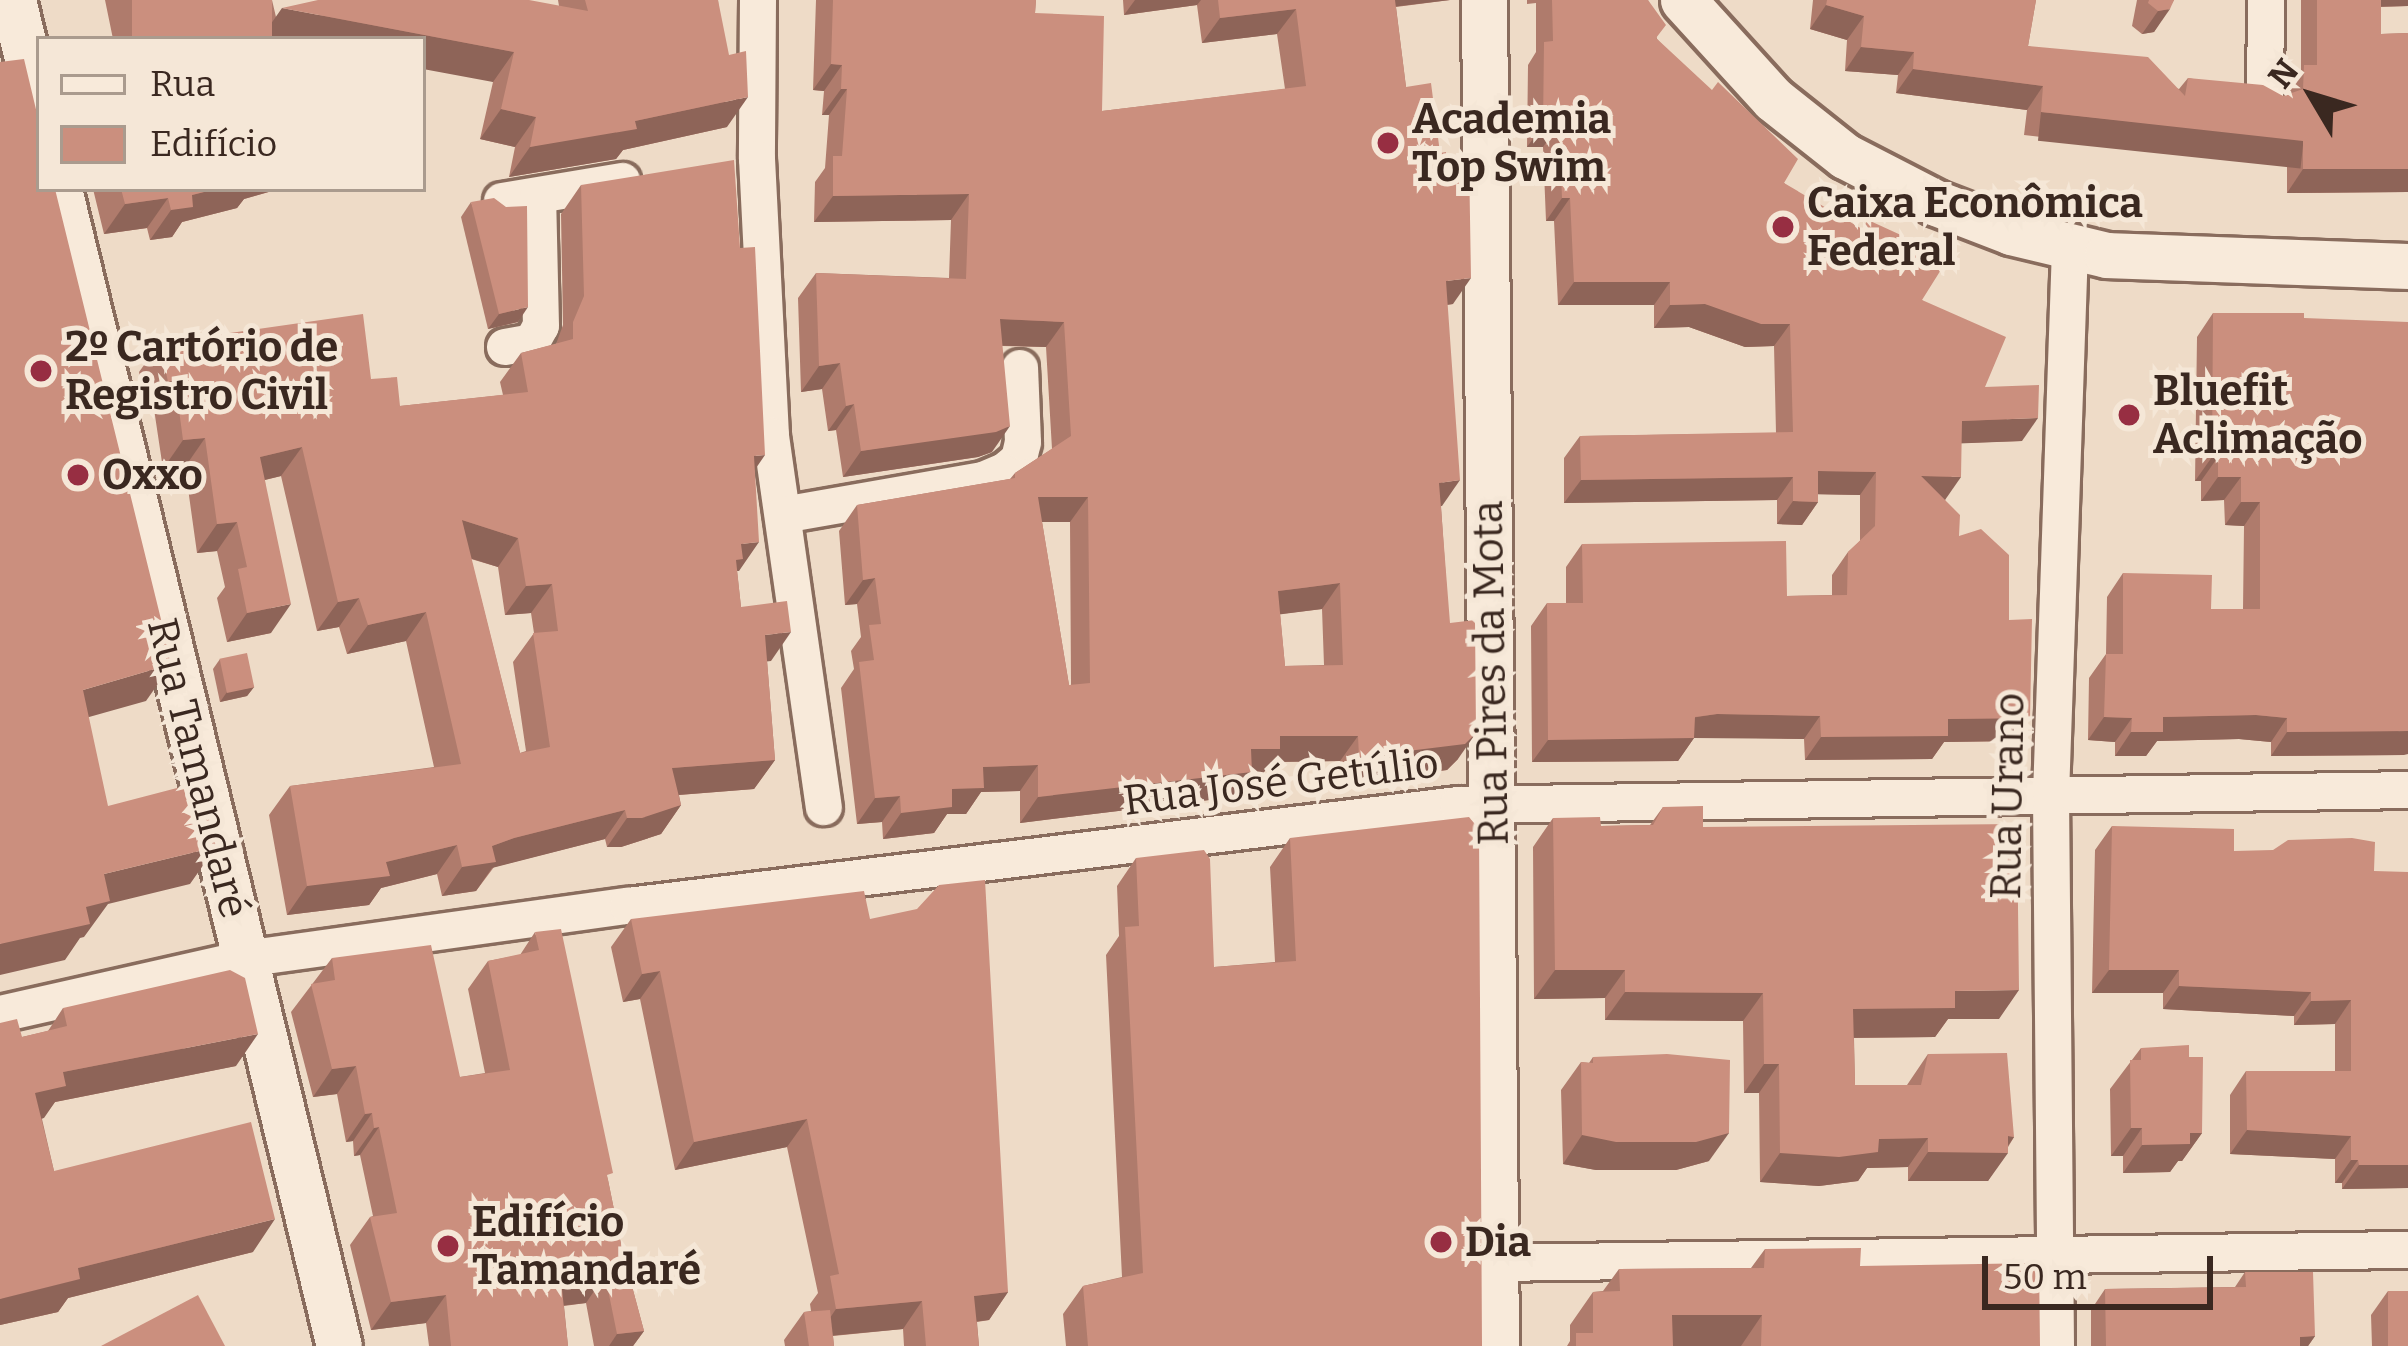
<!DOCTYPE html>
<html>
<head>
<meta charset="utf-8">
<style>
  body { margin:0 }
  #map { position:relative; width:2408px; height:1346px; overflow:hidden; background:#eedbc7; font-family:Bitter,serif }
  div>[style] { position:absolute }
  [style*='--x'] { left:calc(var(--x)*1px); top:calc(var(--y)*1px); width:calc(var(--w)*1px); rotate:calc(var(--a)*1deg) }
  .roads { filter:drop-shadow(3px 0 #896c5d) drop-shadow(-3px 0 #896c5d) drop-shadow(0 3px #896c5d) drop-shadow(0 -3px #896c5d) }
  .minor>* { height:36px; margin:-18px; padding:0 18px; transform-origin:18px; border-radius:18px; background:#f8eada }
  .tertiary>* { height:45px; margin:-22.5px; padding:0 22.5px; transform-origin:22.5px; border-radius:22.5px; background:#f8eada }
  .wall>* { inset:0; background:#af7b6c }
  .shaded-wall>* { inset:0; background:#8e6458; transform-origin:0 0 }
  .building>* { inset:0; background:#cb8f7e; transform-origin:0 0 }
  .dots>* { width:33px; height:33px; translate:-50% -50%; box-sizing:border-box; border:6px solid #f5e7d7; border-radius:50% }
  span { translate:-50% -50%; white-space:nowrap; text-align:center; line-height:1.15; -webkit-text-stroke:10px #f5e7d7; paint-order:stroke }
  .poi-label { font-size:42px; color:#3a2820; font-weight:700 }
  .left { translate:0 -50%; text-align:left }
  .street-label { font-size:42px; color:#3a2820 }
  .legend { position:absolute; left:36px; top:36px; width:390px; height:156px; box-sizing:border-box; background:#f5e7d7; border:3px solid #aa9b8e; margin:0; padding:15px 21px; list-style:none; font-size:36px; color:#3a2820 }
  .legend li { display:flex; align-items:center; gap:24px; height:60px }
  .legend b { width:60px; border:3px solid #aa9b8e }
  .north { position:absolute; left:2252px; top:36px; width:120px; height:120px; -webkit-text-stroke:9px #f5e7d7; paint-order:stroke; rotate:308deg; font-size:33px; font-weight:700; line-height:48px; text-align:center; color:#3a2820 }
  .north::after { content:''; display:block; margin:auto; width:42px; height:54px; background:#3a2820; clip-path:polygon(50% 0,100% 100%,50% 72%,0 100%) }
  .scale { position:absolute; left:1982px; top:1256px; width:231px; height:54px; box-sizing:border-box; border:6px solid #3a2820; border-top:0; padding-left:15px; font-size:36px; line-height:42px; white-space:nowrap; color:#3a2820; -webkit-text-stroke:9px #f5e7d7; paint-order:stroke }
</style>
</head>
<body>
<div id="map">
  <div class="roads">
    <div class="minor">
      <div style="--x:758;--y:0;--w:159;--a:90.4"></div>
      <div style="--x:757;--y:159;--w:277;--a:87.1"></div>
      <div style="--x:771;--y:436;--w:375;--a:81.9"></div>
      <div style="--x:2265;--y:97;--w:97;--a:-89.4"></div>
      <div style="--x:502;--y:201;--w:122;--a:-9.5"></div>
      <div style="--x:505;--y:347;--w:27;--a:-10"></div>
      <div style="--x:532;--y:342;--w:18;--a:-61"></div>
      <div style="--x:541;--y:326;--w:129;--a:-91.3"></div>
      <div style="--x:783;--y:515;--w:203;--a:-9.9"></div>
      <div style="--x:983;--y:480;--w:25;--a:-23"></div>
      <div style="--x:1006;--y:470;--w:17;--a:-40"></div>
      <div style="--x:1019;--y:459;--w:17;--a:-77"></div>
      <div style="--x:1023;--y:442;--w:74;--a:-92.3"></div>
      <div style="--x:0;--y:1014;--w:250;--a:-12.7"></div>
      <div style="--x:244;--y:959;--w:388;--a:-7.9"></div>
      <div style="--x:628;--y:906;--w:836;--a:-6.94"></div>
      <div style="--x:1458;--y:805;--w:950;--a:-0.9"></div>
      <div style="--x:1495;--y:1263;--w:913;--a:-0.82"></div>
      <div style="--x:2056;--y:1346;--w:551;--a:-90.52"></div>
      <div style="--x:2051;--y:795;--w:547;--a:-88.01"></div>
    </div>
    <div class="tertiary">
      <div style="--x:13;--y:0;--w:111;--a:76.5"></div>
      <div style="--x:1484;--y:0;--w:1346;--a:89.49"></div>
      <div style="--x:1683;--y:0;--w:134;--a:47.7"></div>
      <div style="--x:1773;--y:99;--w:92;--a:38.4"></div>
      <div style="--x:1845;--y:156;--w:102;--a:27.3"></div>
      <div style="--x:1936;--y:203;--w:80;--a:21.1"></div>
      <div style="--x:2011;--y:232;--w:99;--a:13.5"></div>
      <div style="--x:2107;--y:255;--w:301;--a:2.1"></div>
      <div style="--x:59;--y:189;--w:1190;--a:76.4"></div>
    </div>
  </div>
  <div class="wall">
    <div style="clip-path:polygon(105px 0,272px 0,276px 17px,559px 6px,558px 0,718px 0,727px 127px,623px 150px,616px 159px,509px 177px,515px 147px,480px 139px,493px 82px,423px 39px,113px 39px)"></div>
    <div style="clip-path:polygon(evenodd,816px 0,1036px 0,1035px 13px,1102px 111px,1285px 89px,1277px 34px,1202px 43px,1197px 5px,1124px 15px,1123px 0,1450px 0,1396px 7px,1406px 87px,1453px 304px,1447px 305px,1442px 506px,1441px 506px,1458px 759px,1447px 770px,1341px 783px,1340px 761px,1271px 762px,1262px 775px,1249px 775px,1234px 797px,1020px 823px,1020px 791px,981px 792px,966px 814px,947px 814px,934px 833px,883px 839px,882px 822px,857px 824px,841px 688px,854px 669px,851px 651px,861px 637px,857px 604px,845px 605px,839px 531px,857px 505px,1010px 479px,1015px 473px,1052px 449px,1046px 347px,1002px 346px,992px 452px,978px 457px,843px 477px,836px 430px,828px 431px,822px 389px,801px 392px,798px 298px,816px 273px,949px 278px,951px 220px,814px 222px,815px 182px,825px 168px,829px 115px,822px 115px,824px 91px,813px 90px,816px 0,1042px 522px,1070px 522px,1071px 685px,1069px 685px,1042px 522px,816px 0,1322px 609px,1324px 665px,1285px 666px,1280px 614px,1322px 609px)"></div>
    <div style="clip-path:polygon(1527px 0,1648px 0,1657px 39px,1784px 183px,1922px 300px,2022px 441px,1961px 443px,1945px 500px,1959px 536px,2009px 620px,2014px 741px,1944px 742px,1932px 759px,1805px 760px,1804px 739px,1701px 737px,1694px 738px,1678px 761px,1532px 762px,1531px 626px,1547px 603px,1566px 603px,1566px 567px,1582px 544px,1787px 596px,1832px 595px,1832px 575px,1848px 552px,1860px 541px,1860px 495px,1818px 494px,1818px 502px,1802px 525px,1777px 524px,1777px 500px,1564px 503px,1564px 458px,1580px 436px,1776px 433px,1774px 346px,1745px 347px,1689px 327px,1654px 328px,1654px 305px,1558px 305px,1554px 221px,1546px 221px,1543px 147px,1527px 147px,1528px 65px,1536px 52px,1536px 3px,1527px 4px)"></div>
    <div style="clip-path:polygon(1813px 0,2036px 0,2028px 46px,2179px 89px,2188px 78px,2283px 96px,2287px 94px,2288px 89px,2301px 70px,2301px 0,2408px 0,2408px 6px,2381px 7px,2381px 34px,2408px 33px,2408px 192px,2287px 193px,2287px 165px,2024px 135px,2027px 110px,1896px 93px,1898px 75px,1845px 71px,1847px 40px,1810px 29px)"></div>
    <div style="clip-path:polygon(2137px 0,2174px 0,2154px 32px,2142px 34px,2132px 26px)"></div>
    <div style="clip-path:polygon(evenodd,581px 185px,755px 469px,739px 571px,737px 571px,741px 607px,771px 661px,767px 661px,775px 760px,754px 789px,679px 795px,681px 805px,661px 834px,621px 847px,607px 847px,605px 839px,494px 867px,476px 891px,442px 896px,437px 874px,381px 888px,369px 905px,287px 915px,269px 815px,290px 786px,434px 767px,406px 641px,347px 654px,339px 627px,317px 631px,281px 476px,265px 480px,271px 633px,227px 642px,217px 598px,225px 587px,217px 551px,197px 553px,185px 467px,163px 469px,154px 409px,148px 411px,139px 372px,160px 343px,371px 379px,400px 406px,503px 395px,500px 382px,521px 353px,556px 344px,563px 325px,561px 214px,581px 185px,471px 559px,498px 567px,505px 615px,531px 613px,534px 633px,513px 662px,526px 751px,520px 753px,471px 559px)"></div>
    <div style="clip-path:polygon(93px 189px,274px 189px,272px 191px,244px 199px,237px 208px,182px 222px,172px 237px,150px 240px,147px 228px,104px 234px)"></div>
    <div style="clip-path:polygon(471px 202px,518px 322px,488px 329px,461px 217px)"></div>
    <div style="clip-path:polygon(2213px 313px,2304px 318px,2404px 755px,2271px 756px,2271px 742px,2239px 739px,2157px 741px,2146px 756px,2115px 756px,2115px 742px,2088px 740px,2089px 678px,2106px 654px,2107px 597px,2123px 573px,2211px 609px,2243px 609px,2244px 526px,2225px 525px,2224px 500px,2201px 501px,2201px 481px,2195px 481px,2197px 337px)"></div>
    <div style="clip-path:polygon(220px 659px,254px 687px,247px 696px,220px 702px,213px 669px)"></div>
    <div style="clip-path:polygon(1663px 807px,1703px 827px,1999px 1019px,1948px 1019px,1935px 1037px,1854px 1038px,1855px 1085px,1907px 1085px,1928px 1054px,2014px 1137px,1988px 1181px,1908px 1181px,1908px 1167px,1867px 1168px,1858px 1181px,1819px 1186px,1760px 1182px,1759px 1093px,1744px 1093px,1743px 1021px,1605px 1020px,1605px 998px,1534px 999px,1533px 847px,1553px 818px,1601px 826px,1650px 825px)"></div>
    <div style="clip-path:polygon(2112px 826px,2234px 851px,2374px 871px,2408px 1188px,2342px 1189px,2342px 1183px,2335px 1183px,2335px 1159px,2230px 1154px,2230px 1095px,2246px 1071px,2335px 1071px,2335px 1024px,2294px 1025px,2294px 1016px,2163px 1009px,2163px 993px,2092px 993px,2095px 850px)"></div>
    <div style="clip-path:polygon(1290px 838px,1482px 1346px,1066px 1346px,1063px 1314px,1083px 1286px,1122px 1277px,1106px 955px,1119px 936px,1117px 886px,1136px 858px,1214px 967px,1275px 962px,1270px 867px)"></div>
    <div style="clip-path:polygon(631px 919px,870px 919px,1008px 1292px,989px 1320px,977px 1322px,979px 1346px,904px 1346px,903px 1329px,833px 1336px,834px 1346px,785px 1346px,784px 1340px,804px 1312px,811px 1311px,810px 1304px,818px 1293px,787px 1147px,675px 1170px,640px 999px,623px 1002px,611px 947px)"></div>
    <div style="clip-path:polygon(535px 932px,608px 1180px,622px 1249px,644px 1331px,633px 1346px,594px 1346px,586px 1303px,564px 1306px,568px 1346px,429px 1346px,426px 1323px,371px 1330px,350px 1245px,370px 1217px,373px 1216px,360px 1155px,354px 1156px,353px 1141px,346px 1142px,337px 1094px,313px 1097px,291px 1012px,332px 958px,460px 1077px,485px 1073px,468px 989px,488px 961px,520px 955px)"></div>
    <div style="clip-path:polygon(63px 1008px,236px 1066px,55px 1102px,42px 1119px,54px 1171px,253px 1252px,68px 1298px,58px 1312px,0 1325px,0 1023px,22px 1037px,48px 1031px)"></div>
    <div style="clip-path:polygon(2141px 1048px,2189px 1057px,2202px 1133px,2182px 1161px,2178px 1161px,2170px 1172px,2123px 1173px,2123px 1156px,2111px 1156px,2110px 1089px)"></div>
    <div style="clip-path:polygon(1593px 1057px,1709px 1161px,1676px 1170px,1596px 1170px,1563px 1164px,1561px 1090px,1581px 1062px,1589px 1063px)"></div>
    <div style="clip-path:polygon(1765px 1249px,1860px 1266px,2040px 1346px,1567px 1346px,1570px 1341px,1570px 1325px,1593px 1292px,1603px 1291px,1619px 1269px,1751px 1268px)"></div>
    <div style="clip-path:polygon(2245px 1272px,2315px 1336px,2308px 1346px,2091px 1346px,2091px 1310px,2105px 1289px,2235px 1287px)"></div>
    <div style="clip-path:polygon(2388px 1291px,2408px 1346px,2372px 1346px,2371px 1315px)"></div>
  </div>
  <div class="shaded-wall">
    <div style="clip-path:polygon(1135px 0,1201px 0,1197px 5px,1124px 15px)"></div>
    <div style="clip-path:polygon(1382px 0,1450px 0,1375px 9px)"></div>
    <div style="clip-path:polygon(2369px 0,2408px 0,2408px 6px,2364px 7px)"></div>
    <div style="clip-path:polygon(1826px 5px,1864px 16px,1847px 40px,1810px 29px)"></div>
    <div style="clip-path:polygon(282px 8px,514px 52px,493px 82px,423px 69px,423px 39px,261px 38px)"></div>
    <div style="clip-path:polygon(1296px 9px,1277px 34px,1202px 43px,1220px 18px)"></div>
    <div style="clip-path:polygon(2170px 9px,2154px 32px,2142px 34px,2158px 11px)"></div>
    <div style="clip-path:polygon(1861px 47px,1914px 52px,1898px 75px,1845px 71px)"></div>
    <div style="clip-path:polygon(831px 64px,842px 65px,824px 91px,813px 90px)"></div>
    <div style="clip-path:polygon(1913px 69px,2043px 86px,2027px 110px,1896px 93px)"></div>
    <div style="clip-path:polygon(841px 89px,847px 89px,829px 115px,822px 115px)"></div>
    <div style="clip-path:polygon(748px 97px,727px 127px,623px 150px,616px 159px,509px 177px,530px 147px,635px 121px)"></div>
    <div style="clip-path:polygon(501px 109px,536px 117px,515px 147px,480px 139px)"></div>
    <div style="left:2041px;top:112px;width:264px;height:29px;rotate:6deg"></div>
    <div style="clip-path:polygon(1559px 124px,1543px 147px,1527px 147px,1543px 125px)"></div>
    <div style="clip-path:polygon(2303px 169px,2408px 169px,2408px 192px,2287px 193px)"></div>
    <div style="clip-path:polygon(216px 189px,274px 189px,272px 191px,244px 199px,237px 208px,182px 222px,172px 237px,150px 240px,171px 210px,192px 195px)"></div>
    <div style="clip-path:polygon(969px 194px,951px 220px,814px 222px,833px 196px)"></div>
    <div style="clip-path:polygon(168px 198px,147px 228px,104px 234px,125px 204px)"></div>
    <div style="clip-path:polygon(1562px 198px,1570px 198px,1554px 221px,1546px 221px)"></div>
    <div style="clip-path:polygon(1471px 278px,1453px 304px,1427px 307px,1446px 281px)"></div>
    <div style="clip-path:polygon(1574px 282px,1670px 282px,1654px 305px,1558px 305px)"></div>
    <div style="clip-path:polygon(1705px 304px,1790px 324px,1774px 346px,1745px 347px,1689px 327px,1654px 328px,1670px 305px)"></div>
    <div style="clip-path:polygon(528px 307px,518px 322px,488px 329px,499px 314px)"></div>
    <div style="clip-path:polygon(1000px 319px,1064px 322px,1046px 347px,982px 345px)"></div>
    <div style="clip-path:polygon(840px 363px,822px 389px,801px 392px,819px 366px)"></div>
    <div style="clip-path:polygon(175px 380px,154px 409px,148px 411px,168px 382px)"></div>
    <div style="clip-path:polygon(854px 404px,836px 430px,828px 431px,846px 406px)"></div>
    <div style="clip-path:polygon(2038px 418px,2022px 441px,1946px 444px,1962px 421px)"></div>
    <div style="clip-path:polygon(1010px 426px,992px 452px,978px 457px,843px 477px,861px 451px)"></div>
    <div style="clip-path:polygon(205px 438px,185px 467px,163px 469px,183px 440px)"></div>
    <div style="clip-path:polygon(302px 447px,281px 476px,239px 486px,260px 457px)"></div>
    <div style="clip-path:polygon(765px 455px,745px 484px,754px 456px)"></div>
    <div style="clip-path:polygon(2212px 457px,2218px 457px,2201px 481px,2195px 481px)"></div>
    <div style="clip-path:polygon(1818px 471px,1876px 472px,1860px 495px,1802px 494px)"></div>
    <div style="clip-path:polygon(1921px 476px,1961px 477px,1945px 500px)"></div>
    <div style="clip-path:polygon(1793px 477px,1777px 500px,1564px 503px,1581px 480px)"></div>
    <div style="clip-path:polygon(2218px 477px,2241px 477px,2224px 500px,2201px 501px)"></div>
    <div style="clip-path:polygon(1460px 480px,1442px 506px,1421px 509px,1439px 483px)"></div>
    <div style="clip-path:polygon(1038px 497px,1088px 497px,1070px 522px,1020px 522px)"></div>
    <div style="clip-path:polygon(1793px 501px,1818px 502px,1802px 525px,1777px 524px)"></div>
    <div style="clip-path:polygon(2241px 502px,2260px 502px,2244px 526px,2225px 525px)"></div>
    <div style="clip-path:polygon(462px 520px,518px 538px,498px 567px,441px 549px)"></div>
    <div style="clip-path:polygon(237px 522px,217px 551px,197px 553px,217px 524px)"></div>
    <div style="clip-path:polygon(759px 542px,739px 571px,735px 571px,716px 589px,741px 544px)"></div>
    <div style="clip-path:polygon(875px 578px,857px 604px,845px 605px,863px 580px)"></div>
    <div style="clip-path:polygon(1340px 583px,1322px 609px,1260px 617px,1278px 591px)"></div>
    <div style="clip-path:polygon(552px 584px,531px 613px,505px 615px,526px 586px)"></div>
    <div style="clip-path:polygon(359px 598px,339px 627px,317px 631px,338px 602px)"></div>
    <div style="clip-path:polygon(291px 604px,271px 633px,227px 642px,247px 613px)"></div>
    <div style="clip-path:polygon(426px 612px,406px 641px,347px 654px,368px 625px)"></div>
    <div style="clip-path:polygon(791px 632px,771px 661px,745px 664px,765px 635px)"></div>
    <div style="clip-path:polygon(172px 664px,146px 701px,57px 726px,83px 690px)"></div>
    <div style="clip-path:polygon(254px 687px,247px 696px,220px 702px,227px 692px)"></div>
    <div style="clip-path:polygon(1717px 714px,1820px 716px,1804px 739px,1694px 738px,1678px 761px,1532px 762px,1548px 740px)"></div>
    <div style="clip-path:polygon(2256px 715px,2287px 718px,2271px 742px,2239px 739px,2157px 741px,2146px 756px,2115px 756px,2131px 732px,2163px 717px)"></div>
    <div style="clip-path:polygon(2104px 717px,2132px 718px,2115px 742px,2088px 740px)"></div>
    <div style="clip-path:polygon(2030px 718px,2014px 741px,1944px 742px,1932px 759px,1805px 760px,1821px 737px,1948px 719px)"></div>
    <div style="clip-path:polygon(2408px 731px,2408px 754px,2404px 755px,2271px 756px,2287px 732px)"></div>
    <div style="clip-path:polygon(1476px 733px,1458px 759px,1447px 770px,1341px 783px,1359px 757px)"></div>
    <div style="clip-path:polygon(1280px 736px,1358px 736px,1340px 761px,1271px 762px,1262px 775px,1249px 775px,1234px 797px,1020px 823px,1038px 797px,1251px 749px)"></div>
    <div style="clip-path:polygon(775px 760px,754px 789px,652px 797px,672px 768px)"></div>
    <div style="clip-path:polygon(1038px 765px,1020px 791px,981px 792px,966px 814px,947px 814px,934px 833px,883px 839px,901px 813px,952px 789px,983px 767px)"></div>
    <div style="clip-path:polygon(900px 796px,882px 822px,857px 824px,875px 798px)"></div>
    <div style="clip-path:polygon(681px 805px,661px 834px,621px 847px,607px 847px,627px 818px)"></div>
    <div style="clip-path:polygon(625px 810px,605px 839px,492px 868px,476px 891px,442px 896px,462px 867px,492px 846px,514px 838px)"></div>
    <div style="clip-path:polygon(457px 845px,437px 874px,381px 888px,369px 905px,287px 915px,307px 886px,386px 862px)"></div>
    <div style="clip-path:polygon(216px 847px,190px 884px,108px 904px,84px 937px,80px 938px,65px 960px,0 975px,0 944px,104px 874px)"></div>
    <div style="clip-path:polygon(1555px 970px,1625px 970px,1605px 998px,1534px 999px)"></div>
    <div style="clip-path:polygon(2109px 970px,2179px 970px,2163px 993px,2092px 993px)"></div>
    <div style="clip-path:polygon(660px 971px,640px 999px,623px 1002px,642px 974px)"></div>
    <div style="clip-path:polygon(2179px 986px,2311px 992px,2294px 1016px,2163px 1009px)"></div>
    <div style="clip-path:polygon(2019px 990px,1999px 1019px,1948px 1019px,1935px 1037px,1833px 1038px,1853px 1009px,1955px 991px)"></div>
    <div style="clip-path:polygon(1625px 992px,1763px 993px,1743px 1021px,1605px 1020px)"></div>
    <div style="clip-path:polygon(2351px 1000px,2335px 1024px,2294px 1025px,2311px 1001px)"></div>
    <div style="clip-path:polygon(258px 1034px,236px 1066px,55px 1102px,44px 1118px,13px 1125px,35px 1093px,63px 1072px)"></div>
    <div style="clip-path:polygon(1764px 1064px,1779px 1064px,1759px 1093px,1744px 1093px)"></div>
    <div style="clip-path:polygon(356px 1066px,337px 1094px,313px 1097px,332px 1069px)"></div>
    <div style="clip-path:polygon(372px 1113px,353px 1141px,346px 1142px,365px 1114px)"></div>
    <div style="clip-path:polygon(807px 1119px,787px 1147px,675px 1170px,694px 1142px)"></div>
    <div style="clip-path:polygon(379px 1127px,360px 1155px,354px 1156px,374px 1128px)"></div>
    <div style="clip-path:polygon(2131px 1128px,2142px 1128px,2123px 1156px,2111px 1156px)"></div>
    <div style="clip-path:polygon(2247px 1130px,2351px 1136px,2335px 1159px,2230px 1154px)"></div>
    <div style="clip-path:polygon(1729px 1133px,1709px 1161px,1676px 1170px,1596px 1170px,1563px 1164px,1582px 1135px)"></div>
    <div style="clip-path:polygon(2190px 1133px,2202px 1133px,2182px 1161px,2178px 1161px,2170px 1172px,2123px 1173px,2142px 1145px)"></div>
    <div style="clip-path:polygon(2008px 1136px,2014px 1137px,2003px 1153px,2008px 1153px,1988px 1181px,1908px 1181px,1928px 1152px)"></div>
    <div style="clip-path:polygon(1928px 1138px,1908px 1167px,1867px 1168px,1858px 1181px,1819px 1186px,1760px 1182px,1780px 1153px,1879px 1139px)"></div>
    <div style="clip-path:polygon(2351px 1160px,2358px 1160px,2342px 1183px,2335px 1183px)"></div>
    <div style="clip-path:polygon(2359px 1165px,2408px 1165px,2408px 1188px,2342px 1189px)"></div>
    <div style="clip-path:polygon(275px 1219px,253px 1252px,68px 1298px,58px 1312px,0 1325px,0 1299px,78px 1268px)"></div>
    <div style="clip-path:polygon(605px 1275px,586px 1303px,541px 1308px,561px 1280px)"></div>
    <div style="clip-path:polygon(1008px 1292px,989px 1320px,955px 1324px,974px 1296px)"></div>
    <div style="clip-path:polygon(446px 1295px,426px 1323px,371px 1330px,391px 1302px)"></div>
    <div style="clip-path:polygon(922px 1301px,903px 1329px,817px 1337px,836px 1309px)"></div>
    <div style="clip-path:polygon(1672px 1315px,1762px 1315px,1741px 1346px,1650px 1346px)"></div>
    <div style="clip-path:polygon(644px 1331px,633px 1346px,609px 1346px,617px 1334px)"></div>
    <div style="clip-path:polygon(2315px 1336px,2308px 1346px,2293px 1346px,2300px 1337px)"></div>
  </div>
  <div class="building">
    <div style="left:132px;top:0;width:140px;height:40px"></div>
    <div style="clip-path:polygon(318px 0,529px 0,588px 11px,585px 0,718px 0,729px 55px,746px 51px,748px 97px,635px 121px,637px 129px,530px 147px,536px 117px,501px 109px,514px 52px,282px 8px)"></div>
    <div style="clip-path:polygon(evenodd,833px 0,1036px 0,1035px 13px,1104px 16px,1102px 111px,1306px 86px,1296px 9px,1220px 18px,1218px 0,1395px 0,1406px 87px,1431px 83px,1440px 153px,1446px 152px,1446px 160px,1469px 156px,1471px 278px,1446px 281px,1460px 480px,1439px 483px,1450px 623px,1475px 620px,1476px 733px,1465px 744px,1359px 757px,1358px 736px,1280px 736px,1280px 749px,1251px 749px,1252px 772px,1038px 797px,1038px 765px,983px 767px,984px 788px,952px 789px,952px 807px,901px 813px,900px 796px,875px 798px,859px 662px,874px 660px,869px 625px,881px 624px,875px 578px,863px 580px,857px 505px,1015px 478px,1015px 473px,1071px 436px,1064px 322px,1000px 319px,1010px 426px,996px 432px,861px 451px,854px 404px,846px 406px,840px 363px,819px 366px,816px 273px,966px 279px,969px 194px,833px 196px,833px 156px,842px 156px,847px 89px,841px 89px,842px 65px,831px 64px,833px 0,1038px 497px,1088px 497px,1090px 683px,1069px 685px,1038px 497px,833px 0,1340px 583px,1343px 665px,1285px 666px,1278px 591px,1340px 583px)"></div>
    <div style="clip-path:polygon(1552px 0,1648px 0,1666px 25px,1656px 38px,1712px 90px,1718px 82px,1798px 159px,1784px 183px,1862px 229px,1868px 220px,1949px 257px,1922px 300px,2006px 337px,1985px 387px,2039px 385px,2038px 418px,1962px 421px,1961px 477px,1921px 476px,1960px 515px,1959px 536px,1981px 529px,2009px 555px,2009px 620px,2032px 619px,2030px 718px,1948px 719px,1948px 736px,1821px 737px,1820px 716px,1717px 714px,1695px 717px,1694px 738px,1548px 740px,1547px 603px,1583px 603px,1582px 544px,1786px 541px,1787px 596px,1847px 595px,1848px 552px,1875px 526px,1876px 472px,1818px 471px,1818px 502px,1793px 501px,1793px 477px,1581px 480px,1580px 436px,1793px 432px,1790px 324px,1761px 324px,1705px 304px,1670px 305px,1670px 282px,1574px 282px,1570px 198px,1562px 198px,1559px 124px,1543px 125px,1544px 42px,1553px 41px)"></div>
    <div style="clip-path:polygon(1827px 0,2036px 0,2028px 46px,2148px 57px,2185px 96px,2188px 78px,2263px 85px,2283px 96px,2303px 89px,2304px 65px,2317px 65px,2317px 0,2381px 0,2381px 34px,2408px 33px,2408px 169px,2303px 169px,2303px 141px,2041px 112px,2043px 86px,1913px 69px,1914px 52px,1861px 47px,1864px 16px,1826px 5px)"></div>
    <div style="clip-path:polygon(2149px 0,2174px 0,2170px 9px,2158px 11px,2148px 3px)"></div>
    <div style="clip-path:polygon(24px 59px,39px 122px,39px 189px,55px 189px,172px 664px,83px 690px,108px 806px,200px 782px,216px 847px,104px 874px,110px 901px,86px 907px,90px 924px,0 944px,0 62px)"></div>
    <div style="clip-path:polygon(evenodd,734px 160px,740px 248px,755px 247px,765px 455px,754px 456px,759px 542px,741px 544px,743px 559px,736px 560px,741px 607px,787px 601px,791px 632px,765px 635px,775px 760px,672px 768px,681px 805px,642px 818px,627px 818px,625px 810px,514px 838px,492px 846px,496px 862px,462px 867px,457px 845px,386px 862px,390px 876px,307px 886px,290px 786px,461px 764px,426px 612px,368px 625px,359px 598px,338px 602px,302px 447px,260px 457px,291px 604px,247px 613px,238px 569px,247px 567px,237px 522px,217px 524px,205px 438px,183px 440px,175px 380px,168px 382px,160px 343px,363px 314px,371px 379px,397px 377px,400px 406px,528px 392px,521px 353px,573px 339px,573px 322px,584px 296px,581px 185px,734px 160px,462px 520px,518px 538px,526px 586px,552px 584px,558px 631px,533px 633px,550px 747px,520px 753px,462px 520px)"></div>
    <div style="clip-path:polygon(121px 189px,216px 189px,192px 195px,193px 207px,171px 210px,168px 198px,125px 204px)"></div>
    <div style="clip-path:polygon(494px 198px,506px 207px,527px 206px,528px 307px,499px 314px,471px 202px)"></div>
    <div style="clip-path:polygon(2213px 313px,2304px 313px,2304px 318px,2408px 322px,2408px 731px,2287px 732px,2287px 718px,2256px 715px,2163px 717px,2163px 732px,2131px 732px,2132px 718px,2104px 717px,2106px 654px,2123px 654px,2123px 573px,2212px 575px,2211px 609px,2260px 609px,2260px 502px,2241px 502px,2241px 477px,2218px 477px,2218px 457px,2212px 457px)"></div>
    <div style="left:247px;top:653px;width:35px;height:28px;rotate:78deg"></div>
    <div style="clip-path:polygon(1703px 806px,1703px 827px,2017px 824px,2019px 990px,1955px 991px,1955px 1008px,1853px 1009px,1855px 1085px,1921px 1085px,1928px 1054px,2007px 1053px,2014px 1137px,2008px 1136px,2008px 1153px,1928px 1152px,1928px 1138px,1879px 1139px,1878px 1152px,1839px 1157px,1780px 1153px,1779px 1064px,1764px 1064px,1763px 993px,1625px 992px,1625px 970px,1555px 970px,1553px 818px,1600px 817px,1601px 826px,1653px 825px,1663px 807px)"></div>
    <div style="clip-path:polygon(1469px 817px,1479px 829px,1482px 1346px,1088px 1346px,1083px 1286px,1143px 1273px,1125px 927px,1139px 926px,1136px 858px,1204px 850px,1210px 859px,1214px 967px,1296px 961px,1290px 838px)"></div>
    <div style="clip-path:polygon(2112px 826px,2234px 829px,2234px 851px,2273px 850px,2288px 840px,2352px 838px,2375px 842px,2374px 871px,2408px 872px,2408px 1165px,2359px 1165px,2358px 1160px,2351px 1160px,2351px 1136px,2247px 1130px,2246px 1071px,2351px 1071px,2351px 1000px,2311px 1001px,2311px 992px,2179px 986px,2179px 970px,2109px 970px)"></div>
    <div style="clip-path:polygon(985px 880px,1008px 1292px,974px 1296px,979px 1346px,926px 1346px,922px 1301px,836px 1309px,830px 1276px,839px 1274px,807px 1119px,694px 1142px,660px 971px,642px 974px,631px 919px,864px 891px,870px 919px,917px 909px,939px 885px)"></div>
    <div style="clip-path:polygon(561px 929px,613px 1173px,607px 1175px,622px 1249px,644px 1331px,617px 1334px,605px 1275px,561px 1280px,568px 1346px,451px 1346px,446px 1295px,391px 1302px,370px 1217px,397px 1213px,379px 1127px,374px 1128px,372px 1113px,365px 1114px,356px 1066px,332px 1069px,311px 984px,335px 980px,332px 958px,431px 945px,460px 1077px,510px 1070px,488px 961px,539px 950px,535px 932px)"></div>
    <div style="clip-path:polygon(230px 970px,245px 978px,258px 1034px,63px 1072px,66px 1086px,35px 1093px,54px 1171px,251px 1122px,275px 1219px,78px 1268px,80px 1279px,0 1299px,0 1023px,17px 1019px,22px 1037px,67px 1026px,63px 1008px)"></div>
    <div style="clip-path:polygon(2189px 1045px,2189px 1057px,2203px 1057px,2202px 1133px,2190px 1133px,2190px 1144px,2142px 1145px,2142px 1128px,2131px 1128px,2130px 1060px,2141px 1060px,2141px 1048px)"></div>
    <div style="clip-path:polygon(1667px 1054px,1730px 1060px,1729px 1133px,1696px 1142px,1616px 1142px,1582px 1135px,1581px 1062px,1593px 1063px,1593px 1057px)"></div>
    <div style="clip-path:polygon(1861px 1248px,1860px 1266px,2039px 1263px,2040px 1346px,1761px 1346px,1762px 1315px,1672px 1315px,1673px 1346px,1576px 1346px,1576px 1333px,1593px 1333px,1593px 1292px,1620px 1291px,1619px 1269px,1764px 1268px,1765px 1249px)"></div>
    <div style="clip-path:polygon(2245px 1272px,2313px 1272px,2315px 1336px,2300px 1337px,2300px 1346px,2106px 1346px,2105px 1289px,2246px 1287px)"></div>
    <div style="left:2388px;top:1291px;width:20px;height:55px"></div>
    <div style="clip-path:polygon(198px 1295px,225px 1346px,101px 1346px)"></div>
    <div style="clip-path:polygon(830px 1310px,834px 1346px,809px 1346px,804px 1312px)"></div>
  </div>
  <div class="dots">
    <div style="left:1388px;top:143px;background:#972e42"></div>
    <div style="left:1783px;top:227px;background:#972e42"></div>
    <div style="left:41px;top:371px;background:#972e42"></div>
    <div style="left:2129px;top:415px;background:#972e42"></div>
    <div style="left:78px;top:475px;background:#972e42"></div>
    <div style="left:1441px;top:1242px;background:#972e42"></div>
    <div style="left:448px;top:1246px;background:#972e42"></div>
  </div>
  <div class="poi-label">
    <span class="left" style="left:1412px;top:143px">Academia<br>Top Swim</span>
    <span class="left" style="left:1807px;top:227px">Caixa Econômica<br>Federal</span>
    <span class="left" style="left:65px;top:371px">2º Cartório de<br>Registro Civil</span>
    <span class="left" style="left:2153px;top:415px">Bluefit<br>Aclimação</span>
    <span class="left" style="left:102px;top:475px">Oxxo</span>
    <span class="left" style="left:472px;top:1246px">Edifício<br>Tamandaré</span>
    <span class="left" style="left:1465px;top:1242px">Dia</span>
  </div>
  <div class="street-label">
    <span style="left:1491px;top:673px;rotate:-91deg">Rua Pires da Mota</span>
    <span style="left:198px;top:768px;rotate:76deg">Rua Tamandaré</span>
    <span style="left:1281px;top:782px;rotate:-7deg">Rua José Getúlio</span>
    <span style="left:2008px;top:796px;rotate:-89deg">Rua Urano</span>
  </div>
  <ul class="legend">
  <li><b style="height:15px;background:#f8eada"></b>Rua</li>
  <li><b style="height:33px;background:#cb8f7e"></b>Edifício</li>
  </ul>
  <div class="north">N</div>
  <div class="scale">50 m</div>
</div>
</body>
</html>
